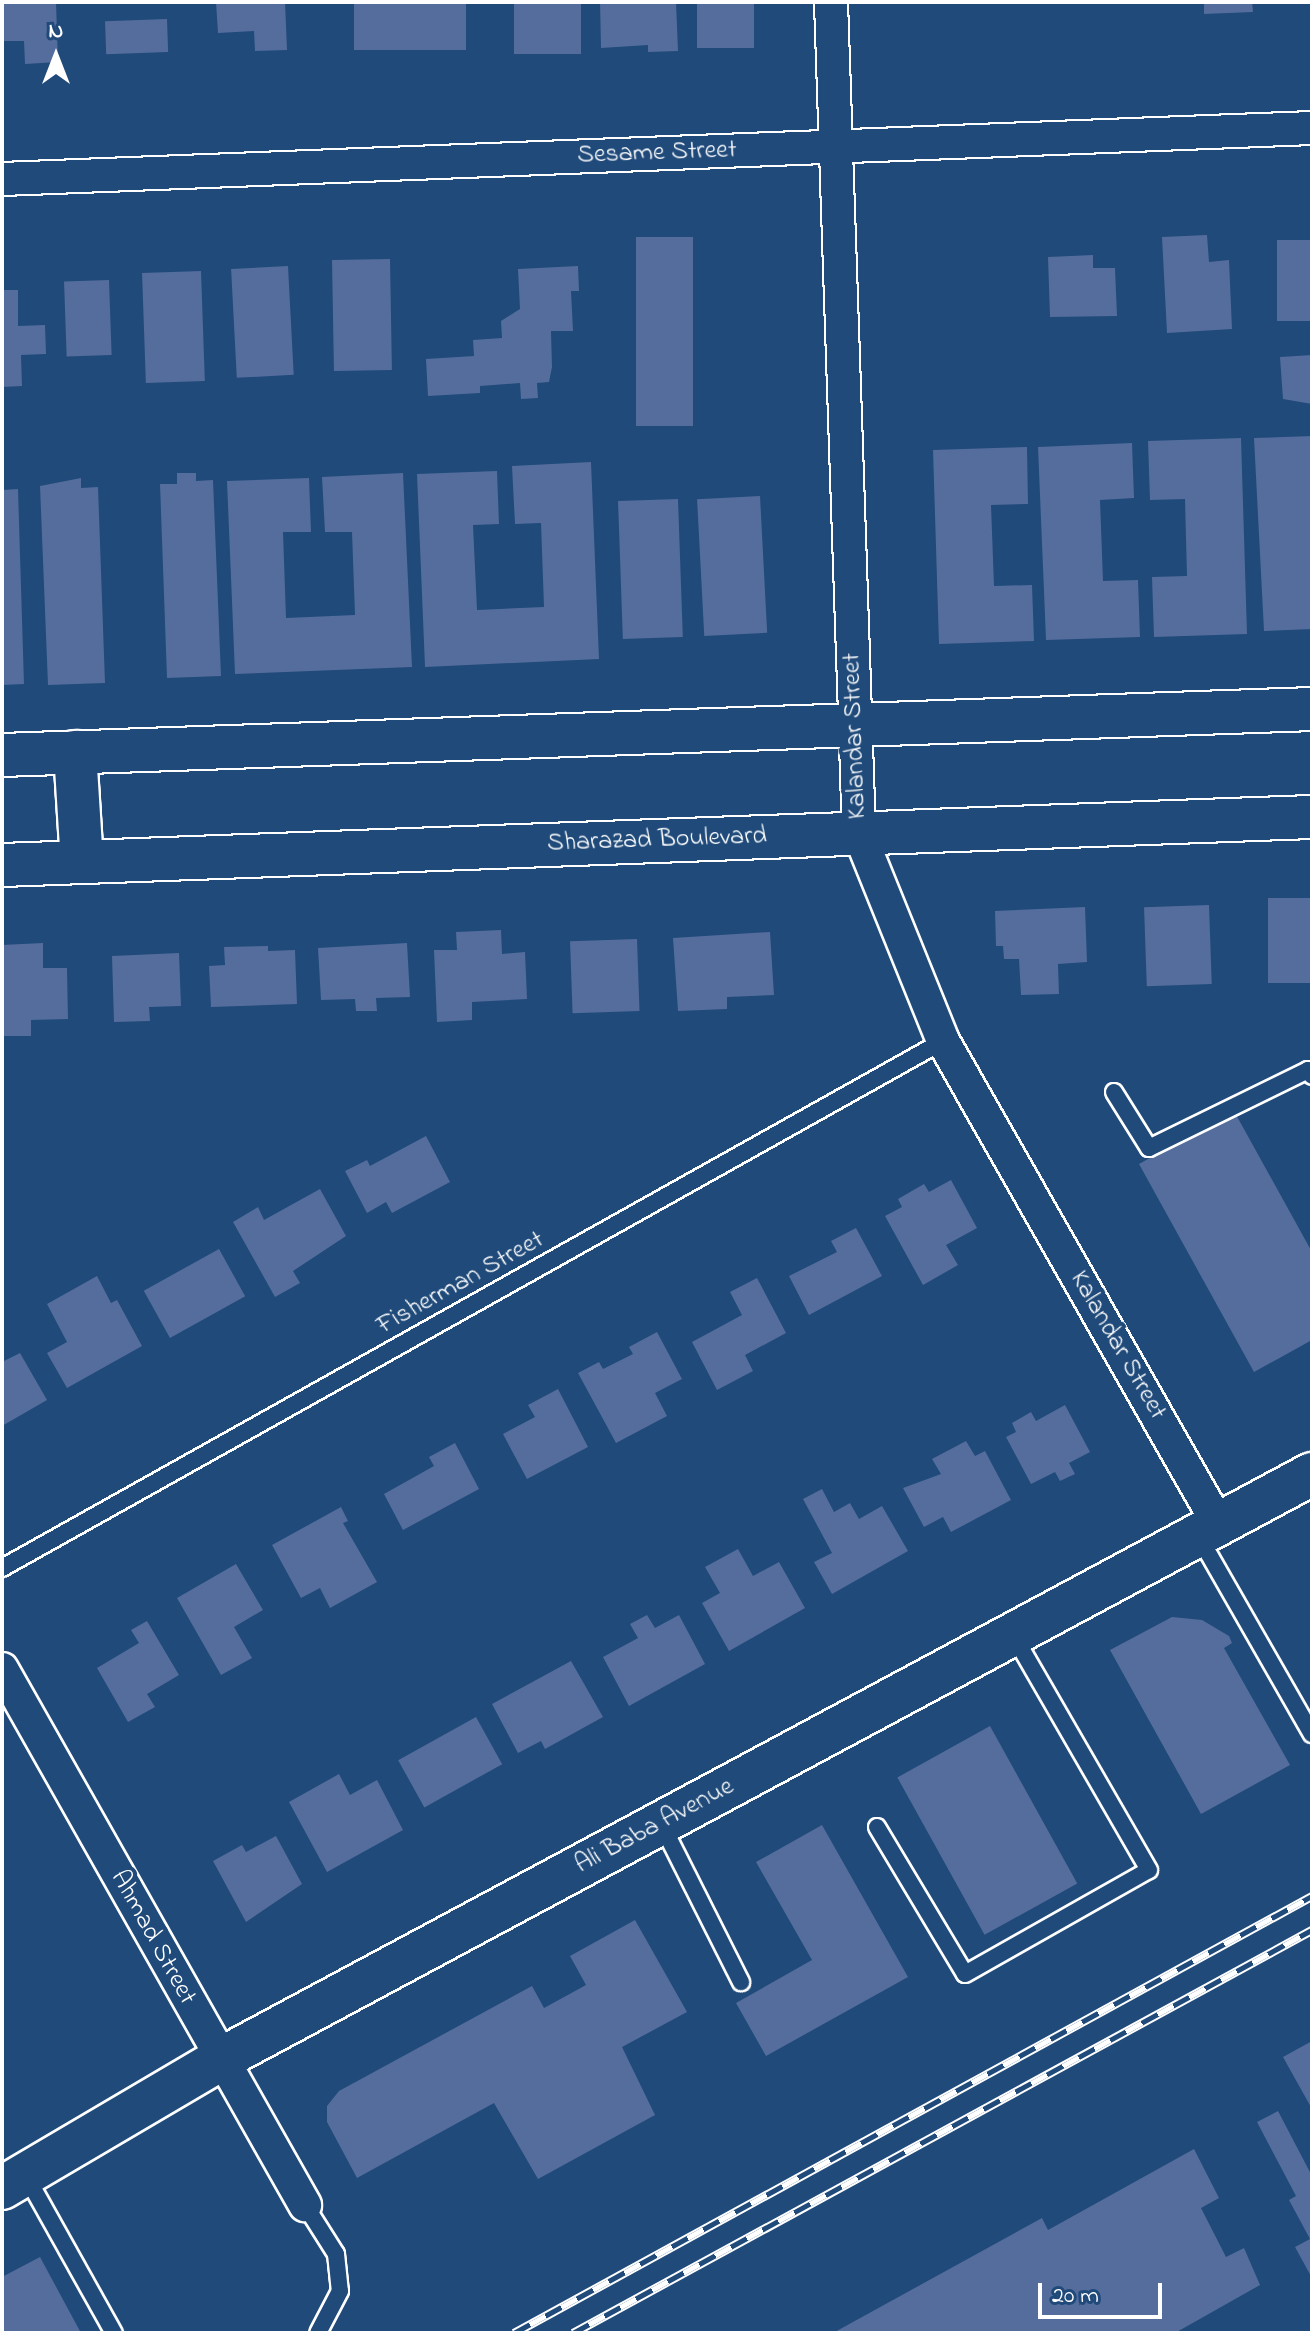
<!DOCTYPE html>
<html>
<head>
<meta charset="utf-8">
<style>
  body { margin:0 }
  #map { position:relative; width:1314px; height:2335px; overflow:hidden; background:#1f4a7a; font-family:"Indie Flower",sans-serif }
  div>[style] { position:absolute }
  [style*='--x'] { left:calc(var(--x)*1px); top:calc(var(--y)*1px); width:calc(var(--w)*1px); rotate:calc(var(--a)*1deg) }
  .building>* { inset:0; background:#546d9d; transform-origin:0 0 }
  .roads { filter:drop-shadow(2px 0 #fff) drop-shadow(-2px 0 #fff) drop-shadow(0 2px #fff) drop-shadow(0 -2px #fff) }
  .service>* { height:16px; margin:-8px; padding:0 8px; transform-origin:8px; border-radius:8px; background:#1f4a7a }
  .minor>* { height:32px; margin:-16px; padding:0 16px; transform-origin:16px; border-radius:16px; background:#1f4a7a }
  .tertiary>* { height:42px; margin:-21px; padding:0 21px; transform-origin:21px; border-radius:21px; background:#1f4a7a }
  .rail>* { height:9px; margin-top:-4.5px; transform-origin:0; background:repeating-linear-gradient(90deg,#1f4a7a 0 18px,#fff 0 36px); box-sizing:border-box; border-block:2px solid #fff }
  span { translate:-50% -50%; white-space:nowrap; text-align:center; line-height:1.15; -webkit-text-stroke:8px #1f4a7a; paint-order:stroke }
  .street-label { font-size:26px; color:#fff }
  .frame { position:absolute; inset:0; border:4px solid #fff; pointer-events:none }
  .north { position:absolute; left:16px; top:16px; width:80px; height:80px; -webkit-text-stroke:6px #1f4a7a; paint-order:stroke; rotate:0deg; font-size:22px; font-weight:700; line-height:32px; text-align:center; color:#fff }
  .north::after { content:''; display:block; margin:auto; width:28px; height:36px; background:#fff; clip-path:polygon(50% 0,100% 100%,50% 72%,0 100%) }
  .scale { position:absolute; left:1038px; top:2283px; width:124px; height:36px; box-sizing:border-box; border:4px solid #fff; border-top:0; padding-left:10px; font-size:24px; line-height:28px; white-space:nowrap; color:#fff; -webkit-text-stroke:6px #1f4a7a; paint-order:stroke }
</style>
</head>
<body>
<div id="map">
  <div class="building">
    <div style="clip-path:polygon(2px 2px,56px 2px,58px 62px,25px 64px,24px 41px,2px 41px)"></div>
    <div style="clip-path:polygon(216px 2px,285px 2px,287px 50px,255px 51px,254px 31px,218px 33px)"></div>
    <div style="left:354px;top:2px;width:112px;height:48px"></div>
    <div style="left:514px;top:2px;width:67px;height:52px"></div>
    <div style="clip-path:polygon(600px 2px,676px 2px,678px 51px,648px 52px,648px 45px,601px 48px)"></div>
    <div style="left:697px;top:2px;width:57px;height:46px"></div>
    <div style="clip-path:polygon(1204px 2px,1252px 2px,1253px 12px,1204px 14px)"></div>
    <div style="left:167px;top:19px;width:33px;height:62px;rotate:88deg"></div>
    <div style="clip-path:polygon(1207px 235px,1209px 262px,1229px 260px,1232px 329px,1167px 333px,1162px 237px)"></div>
    <div style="left:636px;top:237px;width:57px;height:189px"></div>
    <div style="left:1312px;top:240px;width:81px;height:35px;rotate:90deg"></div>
    <div style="clip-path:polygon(1093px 255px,1093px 268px,1115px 268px,1117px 316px,1050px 317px,1048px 257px)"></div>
    <div style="left:390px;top:259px;width:111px;height:58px;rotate:89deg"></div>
    <div style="left:288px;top:266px;width:109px;height:57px;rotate:87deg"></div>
    <div style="clip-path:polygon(578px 266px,579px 291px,571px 291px,573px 331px,551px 331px,552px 367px,549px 382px,537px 383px,538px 398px,521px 399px,520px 383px,480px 386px,480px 393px,428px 396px,426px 359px,474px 356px,473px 340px,502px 338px,501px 321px,520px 309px,518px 269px)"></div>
    <div style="left:201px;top:271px;width:110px;height:59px;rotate:88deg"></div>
    <div style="left:109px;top:280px;width:75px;height:45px;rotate:88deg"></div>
    <div style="clip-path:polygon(2px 290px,18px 290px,18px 326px,45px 325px,46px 354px,21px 355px,22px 386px,2px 387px)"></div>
    <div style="clip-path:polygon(1312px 355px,1312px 404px,1283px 399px,1280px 357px)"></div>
    <div style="clip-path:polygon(1312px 436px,1312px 629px,1264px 631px,1254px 438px)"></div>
    <div style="clip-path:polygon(1241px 438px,1247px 634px,1154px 637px,1152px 577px,1187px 576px,1185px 499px,1150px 500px,1148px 441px)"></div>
    <div style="clip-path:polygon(1132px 443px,1134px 498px,1100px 500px,1103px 581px,1138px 580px,1140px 637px,1046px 640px,1038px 447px)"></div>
    <div style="clip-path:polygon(1027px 447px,1028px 504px,991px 505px,994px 586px,1032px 585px,1034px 641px,939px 644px,933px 450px)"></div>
    <div style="clip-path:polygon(591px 462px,599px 659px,425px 667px,417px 474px,497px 471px,499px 524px,473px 525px,477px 610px,544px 607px,541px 523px,515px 524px,512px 466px)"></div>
    <div style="clip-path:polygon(177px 473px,196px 473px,196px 481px,213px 480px,221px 676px,167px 678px,160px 484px,177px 484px)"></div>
    <div style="clip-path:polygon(403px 473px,412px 667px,235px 674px,227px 481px,309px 478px,311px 532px,283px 532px,286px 618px,355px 615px,352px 532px,325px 532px,322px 477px)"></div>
    <div style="clip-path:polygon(81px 478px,81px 488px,98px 487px,105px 683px,48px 685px,40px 486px)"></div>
    <div style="clip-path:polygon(18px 489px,24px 684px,2px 685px,2px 490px)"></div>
    <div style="left:760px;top:496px;width:137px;height:63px;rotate:87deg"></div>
    <div style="left:678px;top:499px;width:138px;height:60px;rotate:88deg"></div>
    <div style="left:1312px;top:898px;width:85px;height:44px;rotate:90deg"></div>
    <div style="left:1209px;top:905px;width:79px;height:65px;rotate:88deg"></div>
    <div style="clip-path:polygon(1085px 907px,1087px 962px,1058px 964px,1059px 994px,1021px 995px,1019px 959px,1004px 959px,1003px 946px,996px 946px,995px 911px)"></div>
    <div style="clip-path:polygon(501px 930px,502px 954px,525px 952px,527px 999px,472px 1002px,472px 1020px,437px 1022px,434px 950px,457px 950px,456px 932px)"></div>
    <div style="clip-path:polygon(770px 932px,774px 995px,727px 997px,727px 1009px,678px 1011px,673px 938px)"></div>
    <div style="left:637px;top:939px;width:72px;height:67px;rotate:88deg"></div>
    <div style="clip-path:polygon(43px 943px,43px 968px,67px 968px,68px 1019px,31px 1020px,31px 1036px,2px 1036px,2px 945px)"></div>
    <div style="clip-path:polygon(407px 943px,410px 997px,376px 998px,377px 1011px,356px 1011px,355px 999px,321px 1000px,318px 948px)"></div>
    <div style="clip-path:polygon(268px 946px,268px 951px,295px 950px,297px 1004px,211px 1007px,209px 966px,225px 965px,224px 947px)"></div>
    <div style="clip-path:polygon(179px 953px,181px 1006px,149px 1007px,150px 1021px,114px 1022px,112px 956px)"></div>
    <div style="clip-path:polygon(1234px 1111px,1312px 1252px,1312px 1340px,1254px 1372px,1139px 1164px)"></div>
    <div style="clip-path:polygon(426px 1136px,450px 1182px,392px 1213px,386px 1202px,367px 1213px,345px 1171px,367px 1160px,370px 1166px)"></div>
    <div style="clip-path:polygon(951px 1180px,977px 1228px,946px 1245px,958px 1265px,923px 1285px,885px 1216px,902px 1207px,898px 1199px,924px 1184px,929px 1192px)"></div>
    <div style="clip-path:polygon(320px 1189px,346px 1236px,293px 1271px,300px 1283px,275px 1297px,233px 1222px,258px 1207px,264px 1220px)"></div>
    <div style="clip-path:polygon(856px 1228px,882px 1276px,809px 1315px,789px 1276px,837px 1252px,831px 1241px)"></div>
    <div style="left:219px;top:1249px;width:54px;height:86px;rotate:61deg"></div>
    <div style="clip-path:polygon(97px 1276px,111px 1303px,117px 1300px,142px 1346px,67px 1388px,47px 1353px,67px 1342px,47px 1304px)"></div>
    <div style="clip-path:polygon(757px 1278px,786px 1333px,745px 1355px,753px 1371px,717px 1390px,692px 1342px,742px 1315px,730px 1292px)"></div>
    <div style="clip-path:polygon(657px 1332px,682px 1379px,655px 1393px,667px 1416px,616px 1443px,578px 1373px,599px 1362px,603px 1369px,633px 1354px,629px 1347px)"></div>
    <div style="clip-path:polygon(20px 1353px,47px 1400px,2px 1426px,2px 1362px)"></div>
    <div style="clip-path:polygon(558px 1389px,588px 1447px,527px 1479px,503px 1434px,535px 1417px,528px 1405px)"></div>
    <div style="clip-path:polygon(1065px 1405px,1090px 1452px,1069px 1463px,1075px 1474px,1060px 1481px,1055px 1472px,1031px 1484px,1006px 1437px,1016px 1432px,1012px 1423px,1031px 1412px,1036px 1421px)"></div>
    <div style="clip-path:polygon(966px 1441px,975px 1456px,985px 1451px,1011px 1500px,951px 1532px,943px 1517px,924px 1527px,903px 1488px,941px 1474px,932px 1459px)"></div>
    <div style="clip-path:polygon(455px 1443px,479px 1489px,403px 1530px,384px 1494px,434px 1466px,429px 1457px)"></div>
    <div style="clip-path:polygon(822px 1489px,834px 1512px,850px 1503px,859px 1519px,882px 1506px,908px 1551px,832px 1594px,814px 1562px,832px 1553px,803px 1499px)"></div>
    <div style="clip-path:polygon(341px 1507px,348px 1521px,343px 1523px,377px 1582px,330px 1608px,320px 1588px,301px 1598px,272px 1545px)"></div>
    <div style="clip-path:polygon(738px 1549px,753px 1576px,779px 1562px,805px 1608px,729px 1651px,702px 1603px,720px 1593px,705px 1567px)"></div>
    <div style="clip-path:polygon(236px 1564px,263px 1610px,234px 1627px,252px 1658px,221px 1675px,177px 1598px)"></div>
    <div style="clip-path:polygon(647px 1615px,655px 1628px,679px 1615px,705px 1664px,629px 1706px,603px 1657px,638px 1638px,630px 1624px)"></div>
    <div style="clip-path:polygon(1172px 1617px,1202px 1620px,1229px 1636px,1232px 1643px,1224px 1648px,1290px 1765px,1201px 1814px,1110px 1650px)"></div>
    <div style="clip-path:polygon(147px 1621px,179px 1675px,147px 1694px,155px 1707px,128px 1722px,97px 1668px,139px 1643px,131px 1630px)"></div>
    <div style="clip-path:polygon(571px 1661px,603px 1717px,545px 1749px,541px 1741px,518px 1753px,492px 1704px)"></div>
    <div style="left:476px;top:1717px;width:54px;height:89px;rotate:61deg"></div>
    <div style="left:990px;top:1726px;width:180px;height:106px;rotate:61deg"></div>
    <div style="clip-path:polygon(339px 1774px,350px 1795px,377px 1780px,403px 1830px,327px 1872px,289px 1802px)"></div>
    <div style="clip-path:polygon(822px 1825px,908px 1977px,766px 2056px,736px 2003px,812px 1960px,756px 1862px)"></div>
    <div style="clip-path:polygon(276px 1836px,302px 1884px,246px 1922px,213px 1861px,242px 1845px,246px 1852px)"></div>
    <div style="clip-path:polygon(635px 1920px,687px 2012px,622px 2047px,655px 2115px,538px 2179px,494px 2103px,357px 2178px,327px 2122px,327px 2106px,339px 2091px,532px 1986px,544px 2008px,586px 1985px,570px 1956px)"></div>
    <div style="clip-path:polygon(1312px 2041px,1312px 2109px,1283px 2057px)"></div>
    <div style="clip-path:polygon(1278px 2111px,1312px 2176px,1312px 2278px,1295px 2247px,1310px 2239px,1289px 2200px,1296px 2196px,1257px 2122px)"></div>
    <div style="clip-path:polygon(1194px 2149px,1219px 2198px,1201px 2208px,1226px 2257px,1244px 2248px,1260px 2285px,1175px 2333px,833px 2333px,1042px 2218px,1048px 2230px)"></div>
    <div style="clip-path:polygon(40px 2257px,81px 2333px,2px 2333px,2px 2277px)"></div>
  </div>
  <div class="roads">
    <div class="service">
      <div style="--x:1114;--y:1092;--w:66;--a:58"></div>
      <div style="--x:1149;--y:1148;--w:177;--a:-26.1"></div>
      <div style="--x:1308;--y:1070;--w:7;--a:56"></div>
      <div style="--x:1199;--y:1537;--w:227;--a:60.2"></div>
      <div style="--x:2;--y:1568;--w:1079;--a:-29.25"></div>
      <div style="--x:662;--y:1825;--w:176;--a:63.3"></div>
      <div style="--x:877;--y:1827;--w:171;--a:59.1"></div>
      <div style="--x:965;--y:1974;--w:211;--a:-29.5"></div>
      <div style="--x:1149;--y:1870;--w:270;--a:-120"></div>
      <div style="--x:25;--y:2174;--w:182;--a:60.8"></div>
      <div style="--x:305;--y:2205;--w:58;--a:57.7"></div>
      <div style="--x:336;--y:2254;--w:37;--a:84"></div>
      <div style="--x:340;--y:2291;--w:47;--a:117.6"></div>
    </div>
    <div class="minor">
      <div style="--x:831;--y:2;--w:831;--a:88.07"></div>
      <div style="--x:859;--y:833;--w:224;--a:68"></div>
      <div style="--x:943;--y:1041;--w:557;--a:60.31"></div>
      <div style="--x:2;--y:179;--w:1311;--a:-2.23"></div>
      <div style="--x:2;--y:1669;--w:616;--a:60.52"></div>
    </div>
    <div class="tertiary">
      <div style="--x:75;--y:752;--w:110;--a:86.4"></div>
      <div style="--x:2;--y:755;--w:1311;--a:-2.01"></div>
      <div style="--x:2;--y:865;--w:1311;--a:-2.1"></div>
      <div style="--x:2;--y:2188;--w:252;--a:-30.5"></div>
      <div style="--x:219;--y:2060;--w:1240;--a:-28.2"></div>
    </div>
  </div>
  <div class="rail">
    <div style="--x:514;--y:2333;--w:910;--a:-28.71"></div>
    <div style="--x:573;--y:2333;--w:842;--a:-28.61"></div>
  </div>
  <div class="street-label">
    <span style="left:657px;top:154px;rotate:-2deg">Sesame Street</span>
    <span style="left:856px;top:736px;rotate:-92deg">Kalandar Street</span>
    <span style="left:657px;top:841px;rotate:-2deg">Sharazad Boulevard</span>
    <span style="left:461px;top:1284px;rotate:-29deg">Fisherman Street</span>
    <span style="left:1117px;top:1346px;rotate:60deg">Kalandar Street</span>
    <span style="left:655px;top:1827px;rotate:-28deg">Ali Baba Avenue</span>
    <span style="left:152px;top:1938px;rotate:61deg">Ahmad Street</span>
  </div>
  <div class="frame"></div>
  <div class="north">N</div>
  <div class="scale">20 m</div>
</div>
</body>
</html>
